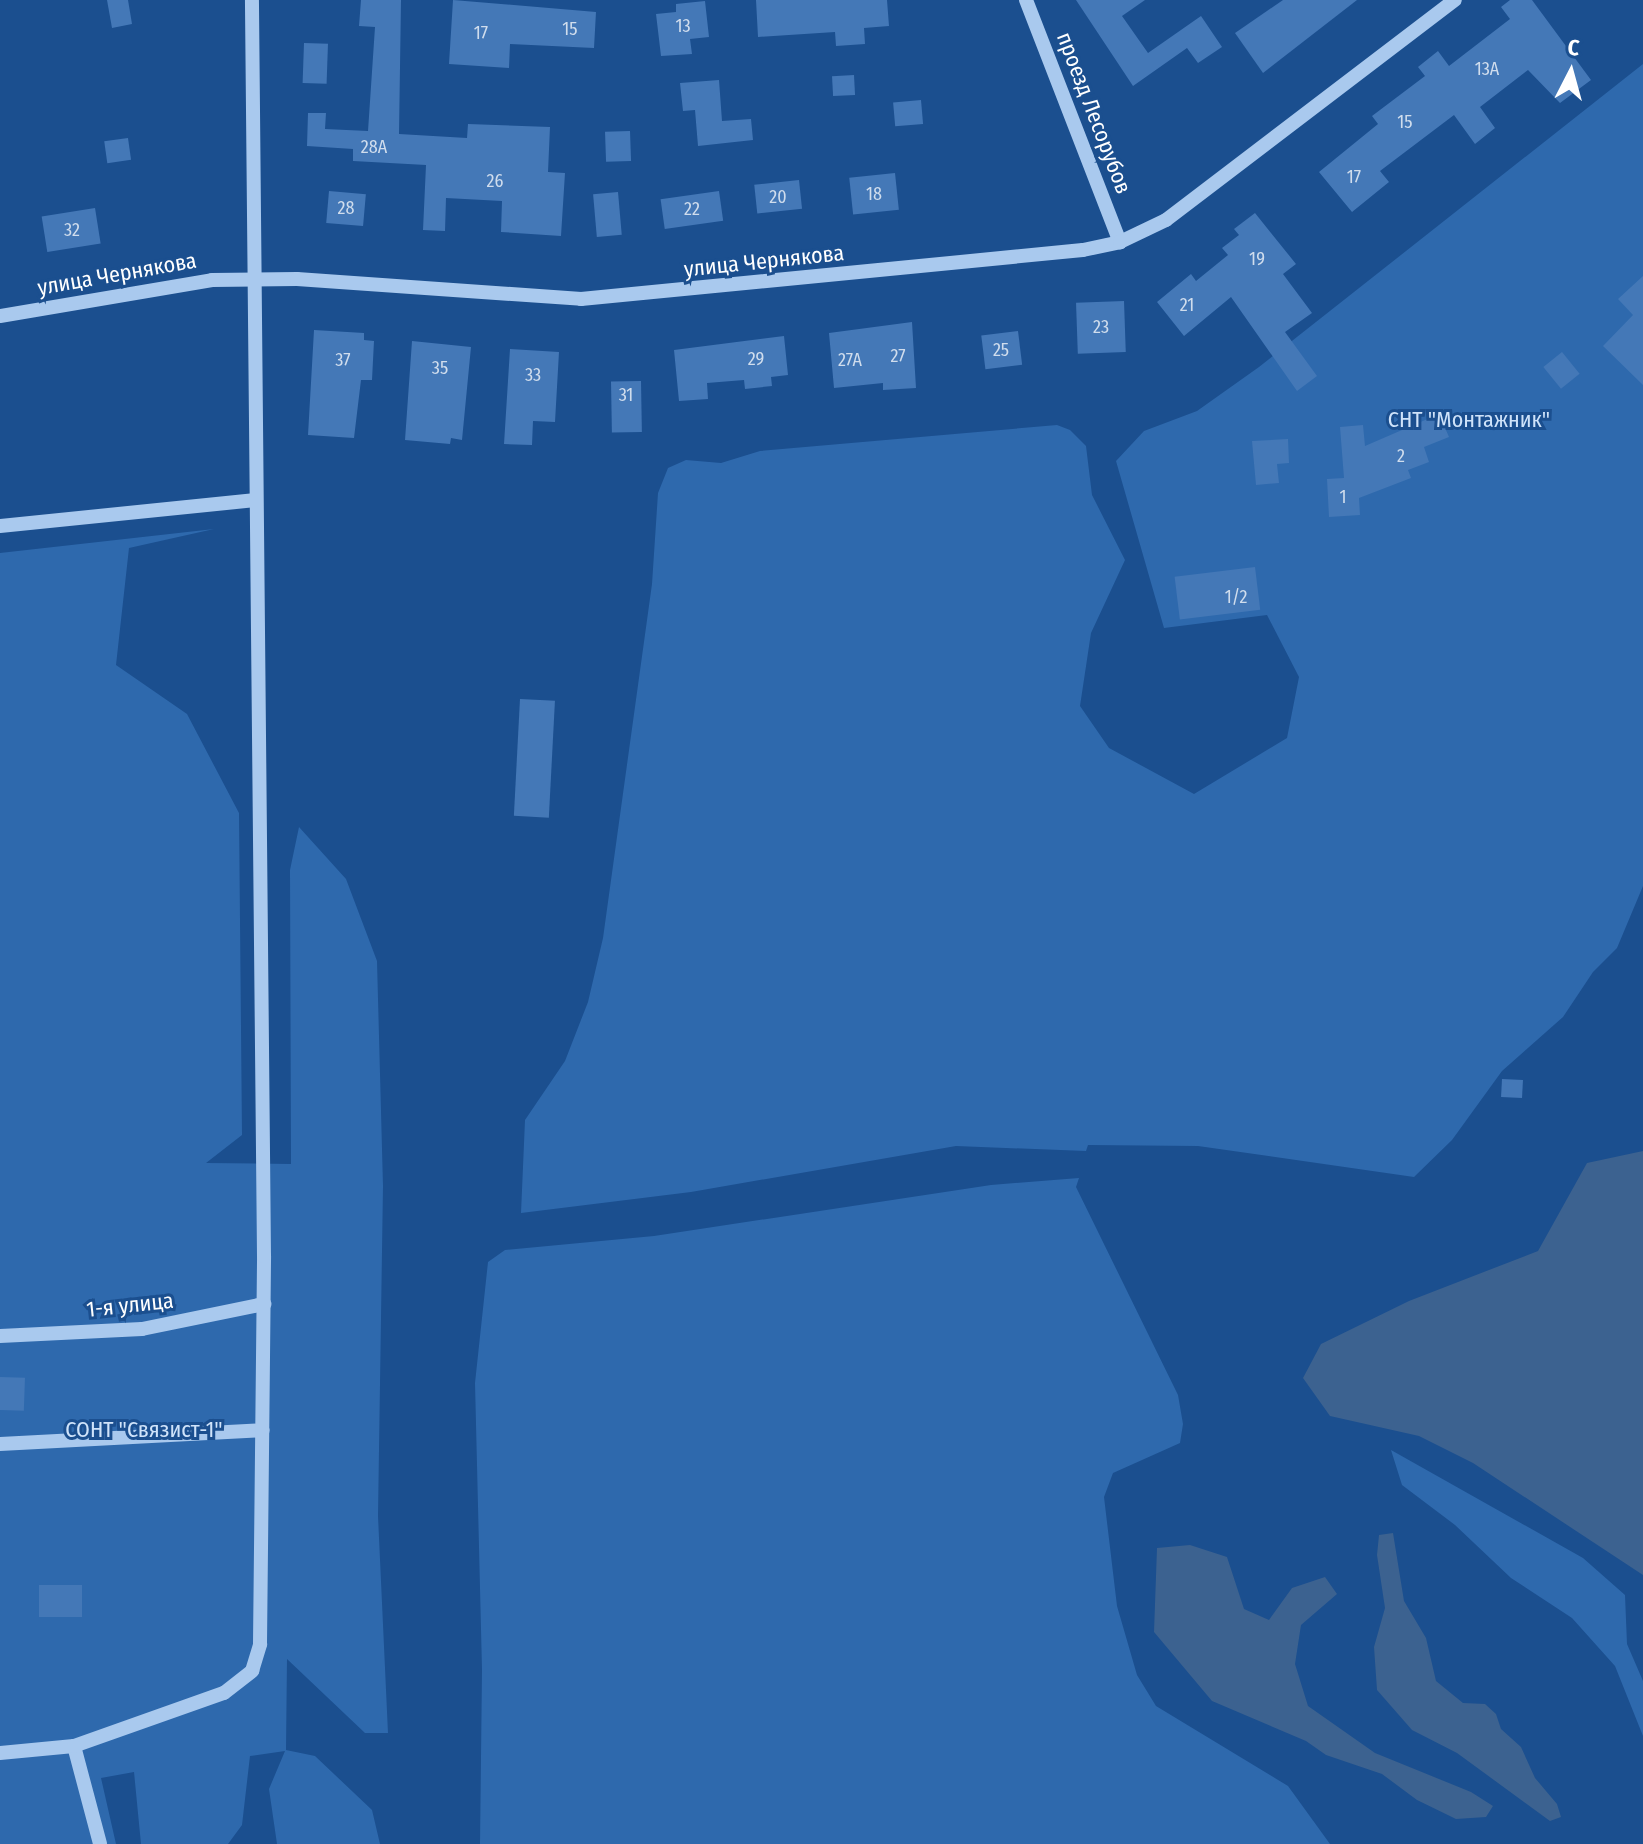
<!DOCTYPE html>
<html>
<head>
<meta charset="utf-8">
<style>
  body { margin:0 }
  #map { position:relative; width:1643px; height:1844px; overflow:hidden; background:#1b4f8f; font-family:"Fira Sans Condensed",sans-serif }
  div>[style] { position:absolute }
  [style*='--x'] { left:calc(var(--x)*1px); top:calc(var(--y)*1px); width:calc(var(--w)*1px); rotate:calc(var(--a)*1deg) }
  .green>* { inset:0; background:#2e69ad }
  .water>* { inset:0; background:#3c6290 }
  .building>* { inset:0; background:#4478b7; transform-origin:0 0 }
  .minor>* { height:14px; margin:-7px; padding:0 7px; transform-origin:7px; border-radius:7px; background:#a9c9ee }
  span { translate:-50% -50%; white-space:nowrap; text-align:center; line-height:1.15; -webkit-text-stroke:6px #1b4f8f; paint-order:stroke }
  .number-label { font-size:18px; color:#d0dded }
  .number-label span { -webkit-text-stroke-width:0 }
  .street-label { font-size:22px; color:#fff }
  .park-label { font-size:22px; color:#cfe3fa }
  .north { position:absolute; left:1531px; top:32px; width:80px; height:80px; -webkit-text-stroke:6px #1b4f8f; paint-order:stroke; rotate:6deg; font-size:22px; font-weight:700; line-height:32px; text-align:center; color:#fff }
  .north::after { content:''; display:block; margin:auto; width:28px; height:36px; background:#fff; clip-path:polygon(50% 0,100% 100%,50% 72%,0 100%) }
</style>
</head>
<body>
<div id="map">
  <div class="green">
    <div style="clip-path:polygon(1643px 64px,1643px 886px,1617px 948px,1593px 972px,1563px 1017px,1502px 1071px,1452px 1140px,1414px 1177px,1198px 1146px,1088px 1145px,1086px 1151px,956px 1146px,691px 1192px,521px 1213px,525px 1120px,565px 1061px,588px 1002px,603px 938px,652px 584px,658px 493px,668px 468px,686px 460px,721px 463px,760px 451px,1057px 425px,1070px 430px,1086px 446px,1092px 495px,1125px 560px,1091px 633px,1080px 706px,1109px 748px,1194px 794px,1287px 738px,1299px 677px,1267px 615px,1164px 628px,1116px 461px,1144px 431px,1197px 411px,1259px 367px)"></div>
    <div style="clip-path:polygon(214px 529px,129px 548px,116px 665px,187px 714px,239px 813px,242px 1135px,206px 1163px,291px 1164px,290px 870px,299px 827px,346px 879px,377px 961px,383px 1186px,378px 1516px,388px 1733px,365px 1733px,287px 1659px,286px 1750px,315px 1756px,372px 1810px,380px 1844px,277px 1844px,269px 1789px,285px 1751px,250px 1756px,242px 1825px,228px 1844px,141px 1844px,134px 1772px,101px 1778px,116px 1844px,0 1844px,0 553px)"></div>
    <div style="clip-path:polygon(1079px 1178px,1076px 1187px,1178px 1395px,1183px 1424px,1180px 1443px,1113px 1473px,1104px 1497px,1117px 1606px,1137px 1675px,1156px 1706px,1288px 1786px,1330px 1844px,480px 1844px,482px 1670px,475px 1383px,488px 1262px,505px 1250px,654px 1236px,991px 1185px)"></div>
    <div style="clip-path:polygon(1391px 1450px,1583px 1558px,1625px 1595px,1627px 1644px,1643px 1681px,1643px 1736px,1615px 1666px,1572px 1618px,1511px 1578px,1455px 1525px,1402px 1485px)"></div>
  </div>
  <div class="water">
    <div style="clip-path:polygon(1643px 1151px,1643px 1575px,1473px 1463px,1419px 1436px,1330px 1416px,1303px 1378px,1321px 1344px,1409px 1301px,1538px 1251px,1587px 1163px)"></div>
    <div style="clip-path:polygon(1393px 1533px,1404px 1601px,1426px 1638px,1436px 1681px,1463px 1703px,1485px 1704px,1496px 1714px,1501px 1729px,1521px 1747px,1535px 1778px,1557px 1804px,1561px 1817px,1550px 1821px,1457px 1753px,1412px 1730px,1377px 1690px,1374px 1647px,1385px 1608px,1377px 1555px,1379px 1535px)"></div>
    <div style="clip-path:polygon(1190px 1545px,1227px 1557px,1244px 1609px,1269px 1620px,1292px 1588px,1325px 1577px,1337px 1594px,1301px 1625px,1295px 1664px,1308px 1706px,1375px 1753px,1471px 1792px,1493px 1806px,1486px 1817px,1456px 1819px,1417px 1800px,1382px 1774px,1326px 1755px,1306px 1741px,1212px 1701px,1154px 1632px,1157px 1548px)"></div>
  </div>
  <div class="building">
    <div style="clip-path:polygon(107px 0,128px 0,132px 24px,112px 28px)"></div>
    <div style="clip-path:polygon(361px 0,401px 0,399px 134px,467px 138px,468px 124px,550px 127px,548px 172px,565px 173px,561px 236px,501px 232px,502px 201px,446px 198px,445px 231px,423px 230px,426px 165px,353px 161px,353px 149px,307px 146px,308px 113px,326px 113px,325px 129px,368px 131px,375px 27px,359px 26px)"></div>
    <div style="clip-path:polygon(453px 0,596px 12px,594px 48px,510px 44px,509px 68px,449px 64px)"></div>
    <div style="clip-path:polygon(756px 0,887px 0,889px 26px,864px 28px,865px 44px,836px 46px,835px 32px,758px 37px)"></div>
    <div style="clip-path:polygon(1076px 0,1145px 0,1122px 16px,1148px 53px,1201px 16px,1222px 47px,1198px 63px,1187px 48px,1133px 86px)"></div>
    <div style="clip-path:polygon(1283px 0,1357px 0,1263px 73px,1235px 33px)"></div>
    <div style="clip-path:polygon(1510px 0,1532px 0,1591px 80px,1560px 103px,1528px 70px,1480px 107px,1495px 128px,1475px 144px,1454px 115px,1380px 171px,1389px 182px,1352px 212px,1319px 172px,1378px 124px,1372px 116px,1425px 76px,1418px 67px,1438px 51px,1449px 66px,1510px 19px,1501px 7px)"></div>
    <div style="clip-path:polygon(705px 1px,709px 37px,690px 39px,692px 54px,661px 56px,656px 14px,676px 12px,676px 4px)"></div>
    <div style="left:304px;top:43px;width:24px;height:40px;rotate:2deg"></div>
    <div style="left:854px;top:75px;width:20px;height:22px;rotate:87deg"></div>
    <div style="clip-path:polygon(719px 80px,722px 121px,751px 119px,753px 140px,698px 146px,695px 110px,683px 111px,680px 83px)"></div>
    <div style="left:921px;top:100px;width:24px;height:28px;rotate:85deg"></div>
    <div style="left:630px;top:131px;width:30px;height:25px;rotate:88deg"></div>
    <div style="left:128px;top:138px;width:22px;height:24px;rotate:82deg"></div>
    <div style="left:895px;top:173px;width:37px;height:46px;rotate:84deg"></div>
    <div style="left:799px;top:180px;width:29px;height:45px;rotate:84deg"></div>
    <div style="left:329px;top:191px;width:37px;height:32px;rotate:5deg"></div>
    <div style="left:719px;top:191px;width:30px;height:59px;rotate:82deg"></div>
    <div style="left:618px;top:192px;width:43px;height:25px;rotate:85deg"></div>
    <div style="left:95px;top:208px;width:36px;height:54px;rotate:81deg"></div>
    <div style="clip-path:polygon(1255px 213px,1296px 264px,1283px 274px,1312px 313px,1285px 332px,1317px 376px,1297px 391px,1231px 297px,1184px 336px,1157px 302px,1191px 274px,1196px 281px,1228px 255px,1222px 248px,1239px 235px,1234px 229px)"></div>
    <div style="clip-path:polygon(1643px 276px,1643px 385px,1603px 346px,1633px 315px,1618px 299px)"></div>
    <div style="left:1124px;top:301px;width:51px;height:48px;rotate:88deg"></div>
    <div style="clip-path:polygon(912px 322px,916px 388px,883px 390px,883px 383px,834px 388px,829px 333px)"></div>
    <div style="clip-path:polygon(314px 330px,364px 333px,364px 340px,374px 341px,372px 380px,361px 380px,354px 438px,308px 435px)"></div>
    <div style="left:1018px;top:331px;width:34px;height:37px;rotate:83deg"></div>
    <div style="clip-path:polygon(784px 336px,788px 375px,771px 377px,772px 386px,745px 389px,744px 380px,707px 383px,708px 399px,679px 401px,674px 350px)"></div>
    <div style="clip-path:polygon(412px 341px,471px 347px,462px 440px,451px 438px,450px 444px,405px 440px)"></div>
    <div style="clip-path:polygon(510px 349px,559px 352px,555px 422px,533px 421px,532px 445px,504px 444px)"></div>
    <div style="left:1562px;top:352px;width:28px;height:24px;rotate:51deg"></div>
    <div style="left:641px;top:381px;width:51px;height:30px;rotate:89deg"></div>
    <div style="clip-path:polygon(1439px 414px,1449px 437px,1424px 447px,1429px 462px,1408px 470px,1411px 478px,1359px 498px,1360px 515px,1329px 517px,1327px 479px,1344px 478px,1340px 427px,1363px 425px,1365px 446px)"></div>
    <div style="clip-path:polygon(1288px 439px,1289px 463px,1277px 464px,1279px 483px,1256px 485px,1252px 441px)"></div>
    <div style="left:1255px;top:567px;width:43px;height:81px;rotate:83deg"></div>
    <div style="left:520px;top:699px;width:35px;height:117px;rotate:3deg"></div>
    <div style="left:1502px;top:1079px;width:21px;height:18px;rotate:3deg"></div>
    <div style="left:0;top:1377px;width:25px;height:33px;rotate:2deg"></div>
    <div style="left:39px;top:1585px;width:43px;height:32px"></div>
  </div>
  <div class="minor">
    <div style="--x:1026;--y:0;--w:260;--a:68.8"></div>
    <div style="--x:0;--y:316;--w:215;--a:-9.6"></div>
    <div style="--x:212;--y:280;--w:85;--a:-0.7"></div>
    <div style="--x:297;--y:279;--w:285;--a:4"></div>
    <div style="--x:581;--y:299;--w:504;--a:-5.57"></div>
    <div style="--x:1083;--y:250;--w:38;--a:-12"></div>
    <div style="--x:1120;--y:242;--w:51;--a:-25.6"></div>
    <div style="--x:1166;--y:220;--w:363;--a:-37.3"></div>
    <div style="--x:0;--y:526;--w:257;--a:-5.8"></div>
    <div style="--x:0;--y:1336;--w:142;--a:-2.8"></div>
    <div style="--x:142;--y:1329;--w:125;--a:-11.6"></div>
    <div style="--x:0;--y:1444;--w:263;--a:-3"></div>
    <div style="--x:74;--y:1746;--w:101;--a:75.1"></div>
    <div style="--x:0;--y:1753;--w:74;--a:-5.4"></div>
    <div style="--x:74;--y:1746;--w:159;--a:-19.5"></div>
    <div style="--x:224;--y:1693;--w:36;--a:-38"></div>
    <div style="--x:252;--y:1671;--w:28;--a:-73"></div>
    <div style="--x:260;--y:1644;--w:388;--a:-89.4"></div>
    <div style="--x:264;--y:1256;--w:1256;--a:-90.55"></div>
  </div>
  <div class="number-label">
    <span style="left:683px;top:26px">13</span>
    <span style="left:570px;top:29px">15</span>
    <span style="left:481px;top:33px">17</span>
    <span style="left:1487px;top:69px">13А</span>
    <span style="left:1405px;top:122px">15</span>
    <span style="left:374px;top:147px">28А</span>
    <span style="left:1354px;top:177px">17</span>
    <span style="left:495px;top:181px">26</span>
    <span style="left:874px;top:194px">18</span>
    <span style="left:778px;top:197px">20</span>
    <span style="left:346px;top:208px">28</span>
    <span style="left:692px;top:209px">22</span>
    <span style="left:72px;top:230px">32</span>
    <span style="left:1257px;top:259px">19</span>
    <span style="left:1187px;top:305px">21</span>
    <span style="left:1101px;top:327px">23</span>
    <span style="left:1001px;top:350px">25</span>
    <span style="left:898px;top:356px">27</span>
    <span style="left:756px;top:359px">29</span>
    <span style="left:343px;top:360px">37</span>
    <span style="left:850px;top:360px">27А</span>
    <span style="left:440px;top:368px">35</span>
    <span style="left:533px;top:375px">33</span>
    <span style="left:626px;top:395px">31</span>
    <span style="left:1401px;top:456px">2</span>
    <span style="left:1343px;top:497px">1</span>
    <span style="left:1236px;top:597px">1/2</span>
  </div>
  <div class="street-label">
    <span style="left:1094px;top:113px;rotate:69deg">проезд Лесорубов</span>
    <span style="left:764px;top:261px;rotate:-6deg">улица Чернякова</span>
    <span style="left:117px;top:274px;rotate:-10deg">улица Чернякова</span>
    <span style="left:130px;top:1305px;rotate:-6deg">1-я улица</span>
  </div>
  <div class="park-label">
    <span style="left:1469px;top:420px">СНТ "Монтажник"</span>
    <span style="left:144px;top:1430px">СОНТ "Связист-1"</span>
  </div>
  <div class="north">С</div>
</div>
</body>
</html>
